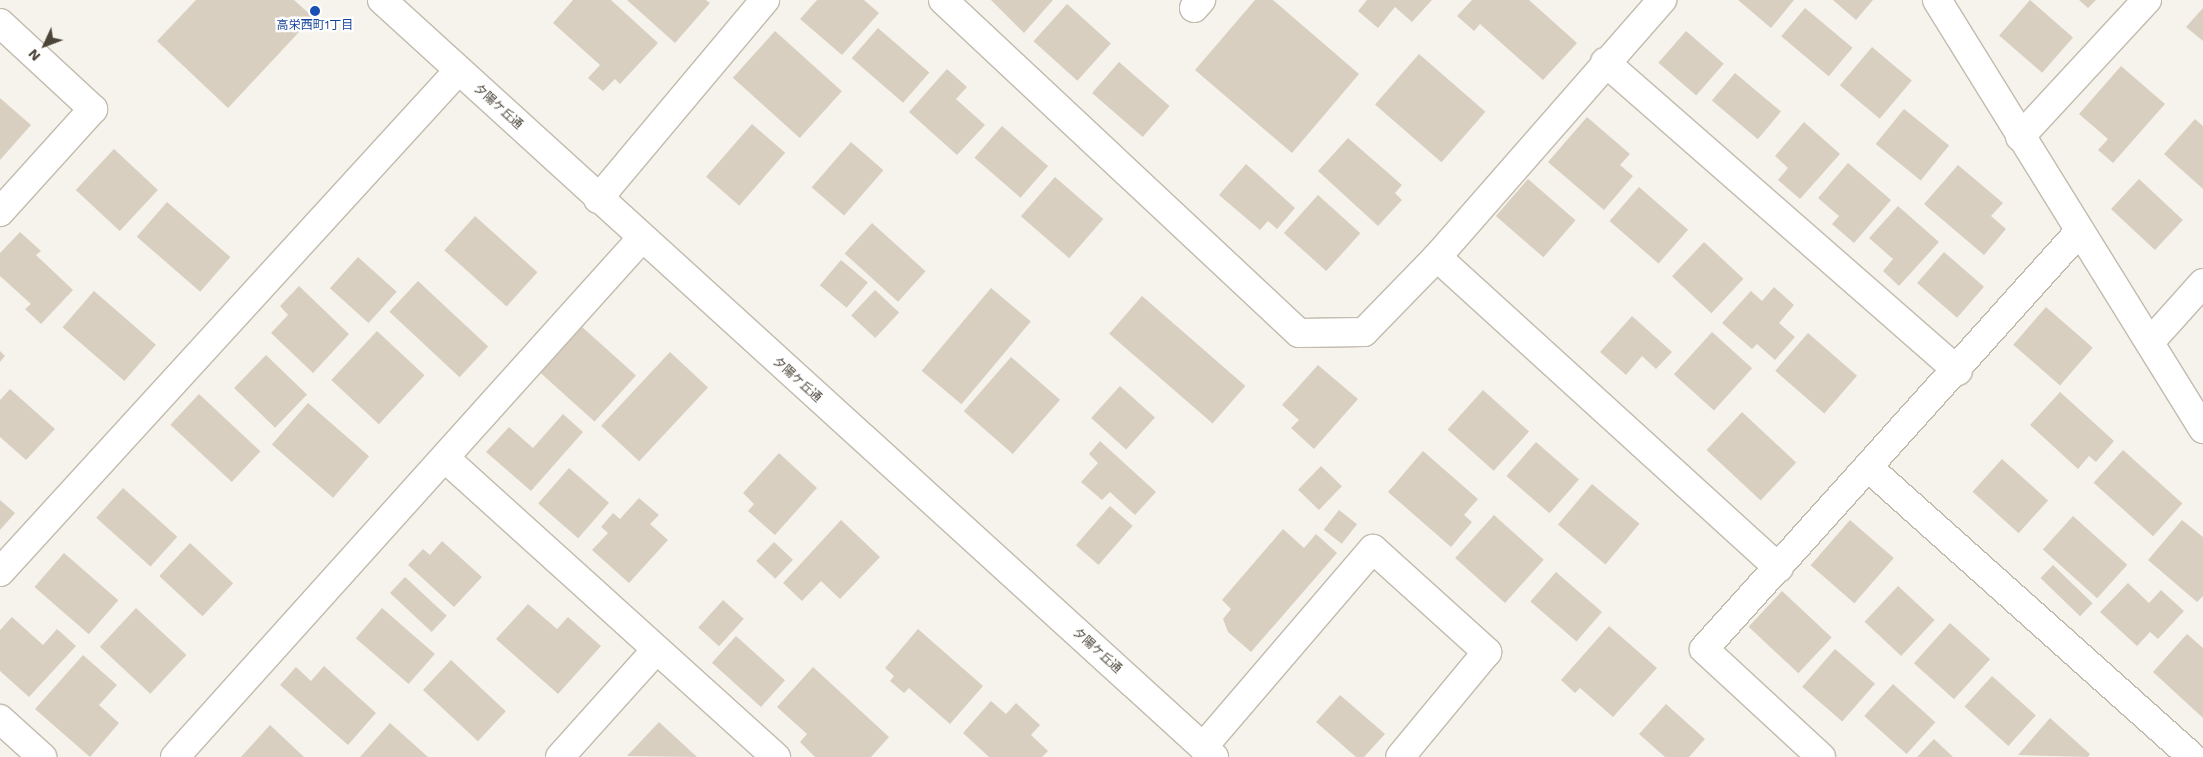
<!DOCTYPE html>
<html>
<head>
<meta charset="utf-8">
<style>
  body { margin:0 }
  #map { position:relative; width:2203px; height:757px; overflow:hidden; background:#f6f3ec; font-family:"Work Sans","Noto Sans JP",sans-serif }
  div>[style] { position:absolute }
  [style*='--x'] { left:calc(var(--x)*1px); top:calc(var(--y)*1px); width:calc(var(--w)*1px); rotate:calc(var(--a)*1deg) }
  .building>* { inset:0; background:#d8cfc1; transform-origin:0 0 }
  .roads { filter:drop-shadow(1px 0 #c2bbae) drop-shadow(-1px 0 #c2bbae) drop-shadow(0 1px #c2bbae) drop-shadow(0 -1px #c2bbae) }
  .minor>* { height:28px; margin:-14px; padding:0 14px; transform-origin:14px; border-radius:14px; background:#fff }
  .dots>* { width:14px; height:14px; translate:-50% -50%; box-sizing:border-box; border:2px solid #fff; border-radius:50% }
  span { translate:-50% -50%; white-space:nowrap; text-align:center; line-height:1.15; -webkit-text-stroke:4.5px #fff; paint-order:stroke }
  .transit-label { font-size:12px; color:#164399 }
  .street-label { font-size:12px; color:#4b4439 }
  .north { position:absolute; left:20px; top:20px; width:50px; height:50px; -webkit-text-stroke:4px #fff; paint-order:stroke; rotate:227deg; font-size:14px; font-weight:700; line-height:20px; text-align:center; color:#4b4439 }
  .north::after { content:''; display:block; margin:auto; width:18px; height:22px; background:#4b4439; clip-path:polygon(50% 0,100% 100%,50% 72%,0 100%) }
</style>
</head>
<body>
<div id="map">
  <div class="building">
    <div style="clip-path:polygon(196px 0,294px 0,313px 17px,228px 108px,157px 41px)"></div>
    <div style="clip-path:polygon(573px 0,611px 0,658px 43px,620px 84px,615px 79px,603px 91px,588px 78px,600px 65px,553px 23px)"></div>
    <div style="clip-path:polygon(627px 0,706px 0,710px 3px,675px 43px)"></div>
    <div style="clip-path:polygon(817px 0,864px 0,879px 13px,842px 55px,800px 19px)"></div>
    <div style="clip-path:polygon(991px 0,1053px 0,1024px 33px)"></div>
    <div style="clip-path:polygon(1255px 0,1273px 0,1359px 74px,1292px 153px,1195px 70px)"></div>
    <div style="clip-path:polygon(1367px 0,1432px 0,1412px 22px,1395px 7px,1378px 28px,1358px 11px)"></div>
    <div style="clip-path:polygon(1472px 0,1529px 0,1577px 43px,1543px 80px,1480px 24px,1474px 31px,1457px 16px)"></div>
    <div style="clip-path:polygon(1738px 0,1794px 0,1771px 28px)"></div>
    <div style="clip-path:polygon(1833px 0,1873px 0,1856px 20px)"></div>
    <div style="left:2030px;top:0;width:57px;height:47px;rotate:41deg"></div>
    <div style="clip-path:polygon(2079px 0,2096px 0,2088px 8px)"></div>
    <div style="left:1067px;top:4px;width:59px;height:50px;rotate:42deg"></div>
    <div style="left:1805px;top:8px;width:62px;height:37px;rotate:40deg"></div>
    <div style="clip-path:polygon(2203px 8px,2203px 41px,2186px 27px)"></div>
    <div style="left:878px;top:28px;width:68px;height:40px;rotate:41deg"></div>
    <div style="left:775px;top:31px;width:90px;height:63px;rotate:42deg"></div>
    <div style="left:1686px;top:31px;width:50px;height:42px;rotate:41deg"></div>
    <div style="left:1872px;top:47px;width:52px;height:50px;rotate:40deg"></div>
    <div style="left:1419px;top:54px;width:88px;height:67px;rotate:41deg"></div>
    <div style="left:1119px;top:62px;width:67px;height:41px;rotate:41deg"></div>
    <div style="clip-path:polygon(2121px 66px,2165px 104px,2113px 163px,2098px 150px,2108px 139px,2079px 114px)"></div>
    <div style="clip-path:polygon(947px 69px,967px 87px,956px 99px,985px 125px,957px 155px,909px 112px)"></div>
    <div style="left:1735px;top:73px;width:60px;height:36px;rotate:40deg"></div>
    <div style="clip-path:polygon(0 98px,31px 125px,0 160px)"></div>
    <div style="left:1904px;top:109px;width:58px;height:45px;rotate:39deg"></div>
    <div style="clip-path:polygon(1587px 117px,1630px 154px,1620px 165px,1633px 176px,1604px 210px,1548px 162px)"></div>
    <div style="clip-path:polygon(2195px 119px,2203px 126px,2203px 189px,2164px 154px)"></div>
    <div style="clip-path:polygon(1804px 122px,1840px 154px,1800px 199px,1778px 180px,1788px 168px,1775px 156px)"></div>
    <div style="left:752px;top:124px;width:44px;height:70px;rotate:41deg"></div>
    <div style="left:1002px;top:126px;width:61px;height:42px;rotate:41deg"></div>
    <div style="clip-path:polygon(1348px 138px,1402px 185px,1395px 193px,1402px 200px,1378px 226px,1318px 171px)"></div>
    <div style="left:851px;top:142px;width:43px;height:60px;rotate:41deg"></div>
    <div style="left:114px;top:149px;width:60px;height:56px;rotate:43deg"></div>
    <div style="clip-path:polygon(1848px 163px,1891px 200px,1854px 243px,1832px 224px,1839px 216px,1818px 198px)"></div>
    <div style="clip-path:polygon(1246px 164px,1295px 208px,1277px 229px,1268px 221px,1260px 230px,1219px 195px)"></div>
    <div style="clip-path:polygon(1958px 165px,2003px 203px,1991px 216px,2006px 229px,1984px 255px,1924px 204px)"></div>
    <div style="left:1055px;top:177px;width:64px;height:52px;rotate:41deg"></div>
    <div style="left:1528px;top:179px;width:63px;height:49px;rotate:41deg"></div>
    <div style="left:2139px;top:179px;width:60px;height:41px;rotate:43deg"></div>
    <div style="left:1639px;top:187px;width:65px;height:45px;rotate:41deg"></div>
    <div style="left:1318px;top:195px;width:57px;height:51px;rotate:42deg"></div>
    <div style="left:167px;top:202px;width:84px;height:46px;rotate:41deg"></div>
    <div style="clip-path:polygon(1898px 206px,1939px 242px,1899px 286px,1883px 271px,1893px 259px,1869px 238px)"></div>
    <div style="left:475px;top:216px;width:84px;height:46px;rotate:42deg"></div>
    <div style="left:872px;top:223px;width:72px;height:41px;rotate:42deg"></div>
    <div style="clip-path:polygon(20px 232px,41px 251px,36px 255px,73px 290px,41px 324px,25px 309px,31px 304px,0 276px,0 253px)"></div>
    <div style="left:1704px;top:242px;width:54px;height:47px;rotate:43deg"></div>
    <div style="left:1944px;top:252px;width:53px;height:41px;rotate:41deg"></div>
    <div style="left:358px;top:257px;width:52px;height:42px;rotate:42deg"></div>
    <div style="left:841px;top:260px;width:35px;height:33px;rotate:40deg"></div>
    <div style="left:418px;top:281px;width:96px;height:42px;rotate:43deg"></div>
    <div style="clip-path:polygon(299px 286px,349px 334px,313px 373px,271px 333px,288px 315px,280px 306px)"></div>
    <div style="clip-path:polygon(1774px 287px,1794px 305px,1779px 323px,1795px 337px,1775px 360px,1757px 344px,1752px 349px,1722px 323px,1751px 291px,1762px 301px)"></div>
    <div style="left:991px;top:288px;width:52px;height:108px;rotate:40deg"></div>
    <div style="left:875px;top:290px;width:33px;height:35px;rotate:43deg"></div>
    <div style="left:94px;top:291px;width:82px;height:48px;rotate:41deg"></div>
    <div style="left:1142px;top:296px;width:137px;height:50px;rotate:41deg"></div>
    <div style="left:2046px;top:307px;width:62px;height:50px;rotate:41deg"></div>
    <div style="clip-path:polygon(1632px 316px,1672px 352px,1656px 369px,1642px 356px,1626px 375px,1600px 352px)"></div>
    <div style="left:581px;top:326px;width:74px;height:62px;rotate:42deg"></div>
    <div style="left:377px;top:331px;width:65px;height:67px;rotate:43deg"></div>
    <div style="left:1712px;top:332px;width:54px;height:57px;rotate:42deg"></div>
    <div style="left:1808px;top:333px;width:65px;height:50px;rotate:41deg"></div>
    <div style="clip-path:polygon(0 351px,5px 356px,0 362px)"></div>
    <div style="left:670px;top:352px;width:52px;height:101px;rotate:43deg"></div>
    <div style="left:266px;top:355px;width:57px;height:46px;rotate:44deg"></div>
    <div style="left:1011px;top:357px;width:65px;height:72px;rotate:41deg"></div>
    <div style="clip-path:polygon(1318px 365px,1358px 399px,1314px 449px,1291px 428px,1299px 420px,1282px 405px)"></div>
    <div style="left:1120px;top:386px;width:47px;height:43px;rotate:42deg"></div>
    <div style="clip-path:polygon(10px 389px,55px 429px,26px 460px,0 437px,0 400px)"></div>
    <div style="left:1483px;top:390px;width:62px;height:53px;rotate:42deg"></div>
    <div style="clip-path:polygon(2060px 392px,2114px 441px,2096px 462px,2089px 456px,2078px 469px,2030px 425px)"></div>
    <div style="left:199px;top:394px;width:84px;height:42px;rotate:43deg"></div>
    <div style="left:308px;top:403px;width:81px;height:55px;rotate:41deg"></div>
    <div style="left:1742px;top:412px;width:74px;height:52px;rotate:43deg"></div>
    <div style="clip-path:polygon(563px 414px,583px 432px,531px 491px,486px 452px,509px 427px,533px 448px)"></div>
    <div style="clip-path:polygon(1100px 441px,1156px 492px,1135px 515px,1110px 492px,1102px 500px,1081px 482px,1098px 463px,1089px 454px)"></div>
    <div style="left:1536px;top:442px;width:57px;height:45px;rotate:41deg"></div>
    <div style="left:2123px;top:450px;width:80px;height:44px;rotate:42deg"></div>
    <div style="clip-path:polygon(1423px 451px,1478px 499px,1464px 515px,1472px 522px,1451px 547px,1388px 492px)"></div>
    <div style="clip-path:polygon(779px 453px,817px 488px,775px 535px,748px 511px,754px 504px,743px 493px)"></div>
    <div style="left:2002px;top:459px;width:62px;height:44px;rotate:42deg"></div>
    <div style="left:1321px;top:466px;width:29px;height:33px;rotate:44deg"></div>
    <div style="left:569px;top:468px;width:53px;height:47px;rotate:41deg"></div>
    <div style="left:1592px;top:484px;width:62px;height:53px;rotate:40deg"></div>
    <div style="left:123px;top:488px;width:73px;height:40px;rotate:42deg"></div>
    <div style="clip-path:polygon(639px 498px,659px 515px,650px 524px,668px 540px,629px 583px,592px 550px,608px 533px,601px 527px,613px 513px,620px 519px)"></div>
    <div style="clip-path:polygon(0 500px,15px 513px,0 530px)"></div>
    <div style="left:1110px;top:506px;width:30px;height:52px;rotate:41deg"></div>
    <div style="left:1339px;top:510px;width:23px;height:25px;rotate:38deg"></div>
    <div style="left:1494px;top:515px;width:67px;height:58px;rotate:42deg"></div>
    <div style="left:2073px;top:516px;width:73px;height:45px;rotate:42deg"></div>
    <div style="clip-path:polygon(841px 520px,880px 557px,840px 599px,821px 581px,802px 601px,783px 583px)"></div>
    <div style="left:1850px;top:520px;width:58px;height:60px;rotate:41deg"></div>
    <div style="clip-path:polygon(2182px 520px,2203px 537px,2203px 596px,2197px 602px,2148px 560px)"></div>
    <div style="clip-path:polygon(1283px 529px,1304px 548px,1316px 534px,1337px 553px,1251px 652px,1228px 632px,1223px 619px,1231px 609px,1222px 600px)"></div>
    <div style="clip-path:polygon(442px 541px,482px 577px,454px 607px,408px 565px,423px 549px,430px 555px)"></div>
    <div style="left:774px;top:542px;width:26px;height:26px;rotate:43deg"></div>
    <div style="left:190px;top:543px;width:59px;height:45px;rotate:43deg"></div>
    <div style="left:64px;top:553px;width:72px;height:45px;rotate:41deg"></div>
    <div style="left:2053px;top:565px;width:55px;height:18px;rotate:44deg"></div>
    <div style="left:1556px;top:572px;width:61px;height:39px;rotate:41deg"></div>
    <div style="left:405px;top:577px;width:57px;height:22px;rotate:43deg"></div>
    <div style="clip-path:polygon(2128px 583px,2149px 603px,2161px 590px,2184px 611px,2158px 639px,2150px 632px,2137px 646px,2100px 612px)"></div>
    <div style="left:1898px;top:586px;width:50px;height:49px;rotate:43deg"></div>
    <div style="left:1782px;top:591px;width:68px;height:49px;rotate:43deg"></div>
    <div style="left:723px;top:600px;width:28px;height:37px;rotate:42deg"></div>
    <div style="clip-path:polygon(528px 604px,557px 629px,568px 617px,601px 646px,558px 694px,496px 639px)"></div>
    <div style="left:136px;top:608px;width:69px;height:53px;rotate:43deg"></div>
    <div style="left:382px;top:608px;width:70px;height:40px;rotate:41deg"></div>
    <div style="clip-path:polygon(12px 617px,43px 645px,57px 629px,76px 646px,29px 697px,0 671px,0 630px)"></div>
    <div style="left:1950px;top:623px;width:54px;height:54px;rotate:42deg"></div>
    <div style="clip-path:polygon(1609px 626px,1657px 668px,1613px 717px,1580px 688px,1575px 693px,1561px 680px)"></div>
    <div style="clip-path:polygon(918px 629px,983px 686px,950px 724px,909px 688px,904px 693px,890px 681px,894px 676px,885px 668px)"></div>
    <div style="clip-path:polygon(2187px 634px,2203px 648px,2203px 718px,2153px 672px)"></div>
    <div style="left:736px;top:636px;width:66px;height:36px;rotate:42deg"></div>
    <div style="left:1835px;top:649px;width:53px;height:50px;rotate:41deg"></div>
    <div style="clip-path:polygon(83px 655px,117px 685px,99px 705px,119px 723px,90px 757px,35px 709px)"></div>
    <div style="left:451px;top:660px;width:75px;height:41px;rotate:43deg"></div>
    <div style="clip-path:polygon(324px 666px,376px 713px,348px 745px,280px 685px,296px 667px,311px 681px)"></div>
    <div style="clip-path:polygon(813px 667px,889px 737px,871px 757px,815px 757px,800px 742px,807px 734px,777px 707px)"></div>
    <div style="left:1992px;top:676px;width:59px;height:41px;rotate:42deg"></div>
    <div style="left:1893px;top:684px;width:57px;height:43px;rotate:42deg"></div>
    <div style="clip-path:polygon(1340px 695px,1385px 734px,1364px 757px,1356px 757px,1316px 722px)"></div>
    <div style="clip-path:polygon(991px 701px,1006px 714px,1016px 703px,1040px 725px,1031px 735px,1048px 751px,1042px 757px,989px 757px,963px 733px)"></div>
    <div style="clip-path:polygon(1666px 704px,1705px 739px,1689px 757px,1665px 757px,1639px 734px)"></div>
    <div style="clip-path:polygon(2050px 718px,2090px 754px,2088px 757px,2018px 755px)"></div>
    <div style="clip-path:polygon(659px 722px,697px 757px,627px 756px)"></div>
    <div style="clip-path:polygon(390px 723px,428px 757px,360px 757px)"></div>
    <div style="clip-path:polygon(270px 725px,304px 757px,241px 757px)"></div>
    <div style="clip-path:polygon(1934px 739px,1953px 757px,1917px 757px)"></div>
  </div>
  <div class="roads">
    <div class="minor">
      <div style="--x:382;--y:0;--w:1125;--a:42.3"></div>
      <div style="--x:943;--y:0;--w:487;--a:43.1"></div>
      <div style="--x:1299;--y:333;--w:65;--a:-0.9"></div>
      <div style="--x:1364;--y:332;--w:105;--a:-45.8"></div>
      <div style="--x:1437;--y:257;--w:342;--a:-48.8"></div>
      <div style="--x:1937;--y:0;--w:505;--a:58.2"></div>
      <div style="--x:1194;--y:8;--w:11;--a:-49"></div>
      <div style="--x:0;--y:23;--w:127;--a:42.8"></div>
      <div style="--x:93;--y:109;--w:139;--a:132.1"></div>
      <div style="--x:1605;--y:62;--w:469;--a:41.2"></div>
      <div style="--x:2020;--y:137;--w:187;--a:-47.2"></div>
      <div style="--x:598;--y:199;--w:260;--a:-50"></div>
      <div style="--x:1437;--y:257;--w:462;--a:42.3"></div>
      <div style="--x:2151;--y:341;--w:78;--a:-48.1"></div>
      <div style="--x:446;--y:459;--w:445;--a:42.1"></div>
      <div style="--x:1870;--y:469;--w:432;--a:41.8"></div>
      <div style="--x:0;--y:572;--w:679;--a:-47.57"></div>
      <div style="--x:0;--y:719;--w:57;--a:42.1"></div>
      <div style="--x:1203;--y:747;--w:261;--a:-49.4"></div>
      <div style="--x:1373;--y:549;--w:154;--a:42.1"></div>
      <div style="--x:1487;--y:652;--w:136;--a:129.6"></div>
      <div style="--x:175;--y:757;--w:697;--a:-48.03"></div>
      <div style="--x:560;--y:757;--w:142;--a:-48.1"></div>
      <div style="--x:1821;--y:757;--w:159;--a:-137.3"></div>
      <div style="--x:1704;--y:649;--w:559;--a:-48.04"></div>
    </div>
  </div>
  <div class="dots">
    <div style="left:315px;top:11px;background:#1a4fb4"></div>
  </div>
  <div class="transit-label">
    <span style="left:315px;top:26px">高栄西町1丁目</span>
  </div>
  <div class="street-label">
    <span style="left:498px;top:107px;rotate:42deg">夕陽ケ丘通</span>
    <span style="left:797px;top:380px;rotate:42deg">夕陽ケ丘通</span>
    <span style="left:1097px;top:651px;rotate:42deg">夕陽ケ丘通</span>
  </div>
  <div class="north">N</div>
</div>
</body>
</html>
